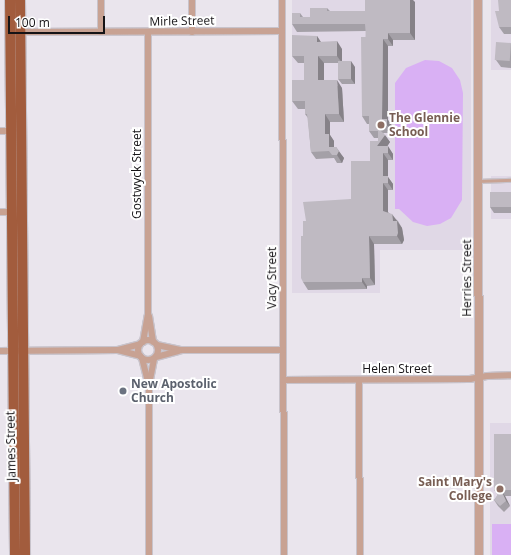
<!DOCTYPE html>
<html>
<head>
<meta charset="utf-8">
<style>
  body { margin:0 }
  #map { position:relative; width:511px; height:555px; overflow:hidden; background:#eae5ed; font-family:"Open Sans",sans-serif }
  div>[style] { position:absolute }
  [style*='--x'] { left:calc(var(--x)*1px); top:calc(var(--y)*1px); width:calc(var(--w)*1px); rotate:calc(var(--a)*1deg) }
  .built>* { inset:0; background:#e0d8e6; transform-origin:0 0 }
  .green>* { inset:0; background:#d9b0f4; transform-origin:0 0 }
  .roads { filter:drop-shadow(1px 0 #c8c3cb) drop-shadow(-1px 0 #c8c3cb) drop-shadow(0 1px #c8c3cb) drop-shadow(0 -1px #c8c3cb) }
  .service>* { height:3px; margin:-1.5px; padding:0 1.5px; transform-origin:1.5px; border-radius:1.5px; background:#c8a293 }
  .minor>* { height:6px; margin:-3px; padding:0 3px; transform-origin:3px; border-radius:3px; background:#c8a293 }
  .minor>.ring { margin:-3px; padding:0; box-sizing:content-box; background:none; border:6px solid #c8a293; border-radius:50% }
  .tertiary>* { height:8px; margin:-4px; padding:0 4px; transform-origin:4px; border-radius:4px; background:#c8a293 }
  .trunk>* { height:10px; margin:-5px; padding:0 5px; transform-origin:5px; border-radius:5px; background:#a25c3d }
  .wall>* { inset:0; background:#a4a0a7 }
  .shaded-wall>* { inset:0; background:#868288 }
  .building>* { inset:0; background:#bfbac2; transform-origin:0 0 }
  .dots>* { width:11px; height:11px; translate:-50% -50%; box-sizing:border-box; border:2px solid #fff; border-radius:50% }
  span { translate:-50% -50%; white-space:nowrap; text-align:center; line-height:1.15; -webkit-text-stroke:4px #fff; paint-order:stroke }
  .street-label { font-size:12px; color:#151316 }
  .education-label { font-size:12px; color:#785e54; font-weight:700 }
  .left { translate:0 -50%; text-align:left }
  .right { translate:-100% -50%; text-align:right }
  .worship-label { font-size:12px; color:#5b616d; font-weight:700 }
  .scale { position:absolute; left:8px; top:16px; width:97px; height:18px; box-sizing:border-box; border:2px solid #151316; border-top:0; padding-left:5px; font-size:12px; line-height:14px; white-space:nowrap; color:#151316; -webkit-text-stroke:3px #fff; paint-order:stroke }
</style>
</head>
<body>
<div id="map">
  <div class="built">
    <div style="clip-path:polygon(292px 0,471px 0,471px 250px,380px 250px,380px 293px,292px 293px)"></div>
    <div style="left:491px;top:0;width:20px;height:70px"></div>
    <div style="left:511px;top:176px;width:43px;height:20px;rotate:90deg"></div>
    <div style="left:490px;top:423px;width:21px;height:132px"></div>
  </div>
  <div class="green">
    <div style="clip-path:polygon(425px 60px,439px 61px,452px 68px,460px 80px,463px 93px,462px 200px,451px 218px,440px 224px,427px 226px,413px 222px,399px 209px,395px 209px,395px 83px,406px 68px)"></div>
    <div style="left:492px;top:524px;width:19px;height:31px"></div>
  </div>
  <div class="roads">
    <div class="service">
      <div style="--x:479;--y:181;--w:32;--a:-2"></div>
    </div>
    <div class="minor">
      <div style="--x:101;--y:0;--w:32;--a:90"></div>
      <div style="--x:282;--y:0;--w:555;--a:89.79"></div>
      <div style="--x:18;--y:32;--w:264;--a:-0.2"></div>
      <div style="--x:192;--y:32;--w:32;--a:-90"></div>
      <div style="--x:0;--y:131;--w:11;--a:0"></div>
      <div style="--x:0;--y:212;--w:12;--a:0"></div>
      <div style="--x:149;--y:316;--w:26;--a:81"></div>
      <div class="ring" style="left:138px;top:340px;width:14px;height:14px"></div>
      <div style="--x:143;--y:342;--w:27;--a:-80"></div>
      <div style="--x:148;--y:315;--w:283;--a:-90"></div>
      <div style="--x:157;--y:345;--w:25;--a:12"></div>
      <div style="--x:181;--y:350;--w:102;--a:0"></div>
      <div style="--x:118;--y:350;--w:23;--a:15"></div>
      <div style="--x:0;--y:351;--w:118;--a:-0.5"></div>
      <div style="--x:118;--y:350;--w:23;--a:-15"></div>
      <div style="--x:156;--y:357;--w:23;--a:-15"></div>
      <div style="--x:142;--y:358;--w:29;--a:76"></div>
      <div style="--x:149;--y:386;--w:169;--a:90"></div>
      <div style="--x:283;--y:380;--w:187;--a:-0.3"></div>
      <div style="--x:470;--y:379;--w:17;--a:-10"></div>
      <div style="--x:487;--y:376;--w:24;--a:-2"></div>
      <div style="--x:359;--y:380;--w:175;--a:89.7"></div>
      <div style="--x:149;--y:385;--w:26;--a:-79"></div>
    </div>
    <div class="tertiary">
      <div style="--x:478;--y:0;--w:555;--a:89.9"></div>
    </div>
    <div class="trunk">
      <div style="--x:10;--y:0;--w:555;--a:89.48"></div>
      <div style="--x:20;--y:0;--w:555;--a:89.48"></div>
    </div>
  </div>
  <div class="wall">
    <div style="clip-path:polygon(511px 0,511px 34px,504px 34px,499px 27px,499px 11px)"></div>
    <div style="clip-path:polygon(415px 2px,415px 40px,393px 40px,393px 46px,388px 46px,388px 120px,393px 127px,393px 133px,383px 133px,390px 142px,387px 146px,393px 154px,393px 160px,388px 160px,388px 177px,393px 184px,393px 190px,388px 190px,388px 212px,398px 221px,402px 228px,404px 240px,402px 244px,374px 244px,375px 285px,367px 286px,367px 289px,308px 290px,303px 282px,303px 236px,306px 221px,351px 199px,370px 161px,378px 141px,378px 138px,374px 138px,369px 131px,369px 124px,367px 124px,362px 116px,366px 31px,297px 32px,292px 24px,300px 13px,303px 17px,310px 17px,327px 8px,330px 11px,365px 11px)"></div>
    <div style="clip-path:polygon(317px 36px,321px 42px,342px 49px,342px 61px,355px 67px,355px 84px,342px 84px,338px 79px,338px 63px,324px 63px,324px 80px,342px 88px,344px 122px,330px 122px,330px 135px,334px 141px,334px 147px,344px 158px,342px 163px,337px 163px,334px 158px,316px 159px,311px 152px,308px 118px,305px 114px,305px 109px,298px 109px,292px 101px,304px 80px,304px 63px,298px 63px,292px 56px)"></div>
    <div style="clip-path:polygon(511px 43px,511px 68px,501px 67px,496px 60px)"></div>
    <div style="clip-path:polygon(511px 192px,511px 213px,494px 213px,490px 207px)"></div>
    <div style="clip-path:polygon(511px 434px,511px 496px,505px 496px,510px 506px,504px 512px,498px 506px,494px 500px,498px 495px,494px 490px)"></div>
  </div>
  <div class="shaded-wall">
    <div style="clip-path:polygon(410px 0,413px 0,415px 2px,415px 40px,410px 33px)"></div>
    <div style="clip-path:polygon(388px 33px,393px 40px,393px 46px,388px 39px)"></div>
    <div style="clip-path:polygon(317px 36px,322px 44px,317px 42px)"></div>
    <div style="clip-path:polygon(383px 39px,388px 46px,388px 120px,393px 127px,393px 133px,382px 119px)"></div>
    <div style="clip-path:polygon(337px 41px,342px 49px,342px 63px,337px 56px)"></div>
    <div style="clip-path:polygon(318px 56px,324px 63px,324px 88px,318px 80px)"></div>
    <div style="clip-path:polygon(351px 61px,355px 67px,355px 84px,351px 79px)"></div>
    <div style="clip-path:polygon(337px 80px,342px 88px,344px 122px,339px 114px)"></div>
    <div style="clip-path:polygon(325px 114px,330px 122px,330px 135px,334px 141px,334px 155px,329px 147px,325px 134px)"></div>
    <div style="clip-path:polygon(385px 135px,390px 142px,383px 153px,388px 160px,388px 177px,393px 184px,393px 190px,383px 176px,377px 146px)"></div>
    <div style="clip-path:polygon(388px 146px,393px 154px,393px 160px,388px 153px)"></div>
    <div style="clip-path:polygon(336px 147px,344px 158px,342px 163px,337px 155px)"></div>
    <div style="clip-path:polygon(383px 183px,388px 190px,388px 218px,383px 211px)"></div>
    <div style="clip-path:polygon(392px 214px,402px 228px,404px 240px,402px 244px,397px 236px,393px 221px)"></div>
    <div style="clip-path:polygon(369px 236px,374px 244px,375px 285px,370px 278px)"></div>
    <div style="clip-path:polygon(362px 278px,367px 286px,367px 289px,362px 282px)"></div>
    <div style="clip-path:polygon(501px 490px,505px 496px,510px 506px,506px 501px)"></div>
  </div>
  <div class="building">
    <div style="clip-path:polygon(365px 0,410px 0,410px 33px,388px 33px,388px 39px,383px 39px,382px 119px,387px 119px,387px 126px,376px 126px,385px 135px,377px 146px,388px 146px,388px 153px,383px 153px,383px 176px,388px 176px,388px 183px,383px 183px,383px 211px,392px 214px,393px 221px,397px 221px,398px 233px,397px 236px,369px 236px,370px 278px,362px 278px,362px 282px,303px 282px,301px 278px,301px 236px,303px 236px,303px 221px,306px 221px,303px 202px,351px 199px,351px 161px,370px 161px,370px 141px,378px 141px,378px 131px,369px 131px,369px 116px,362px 116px,361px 37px,366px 37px,365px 24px,292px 24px,292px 13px,300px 13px,300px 17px,310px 17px,310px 8px,327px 8px,327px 11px,365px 11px)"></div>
    <div style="clip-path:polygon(498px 0,511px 0,511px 27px,499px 27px,495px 11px,499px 11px)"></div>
    <div style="clip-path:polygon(292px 35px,317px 36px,317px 42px,337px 41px,337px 56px,318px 56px,318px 80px,337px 80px,339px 114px,325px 114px,325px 134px,329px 134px,329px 147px,336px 147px,339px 151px,337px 155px,332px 155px,329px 151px,311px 152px,307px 114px,305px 114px,305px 101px,292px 101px,292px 80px,304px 80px,304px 56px,292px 56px)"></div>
    <div style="left:496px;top:42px;width:15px;height:18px;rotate:4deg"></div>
    <div style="left:338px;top:61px;width:13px;height:18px"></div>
    <div style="left:490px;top:192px;width:21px;height:15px"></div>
    <div style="clip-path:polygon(494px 434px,511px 434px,511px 490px,501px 490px,506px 501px,500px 506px,494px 500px,501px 490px,494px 490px)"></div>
  </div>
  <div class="dots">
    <div style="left:381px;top:125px;background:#8d6e63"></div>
    <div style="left:123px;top:391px;background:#6b7280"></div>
    <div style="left:500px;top:489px;background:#8d6e63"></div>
  </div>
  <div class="street-label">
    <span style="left:182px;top:21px;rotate:-1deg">Mirle Street</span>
    <span style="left:137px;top:174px;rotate:-90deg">Gostwyck Street</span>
    <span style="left:272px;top:278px;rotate:-90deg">Vacy Street</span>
    <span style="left:467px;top:278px;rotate:-90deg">Herries Street</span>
    <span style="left:397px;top:369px">Helen Street</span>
    <span style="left:11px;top:446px;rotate:-91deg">James Street</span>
  </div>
  <div class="education-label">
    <span class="left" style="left:389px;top:125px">The Glennie<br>School</span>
    <span class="right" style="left:492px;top:489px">Saint Mary's<br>College</span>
  </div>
  <div class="worship-label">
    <span class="left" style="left:131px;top:391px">New Apostolic<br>Church</span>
  </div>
  <div class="scale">100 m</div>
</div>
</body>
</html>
